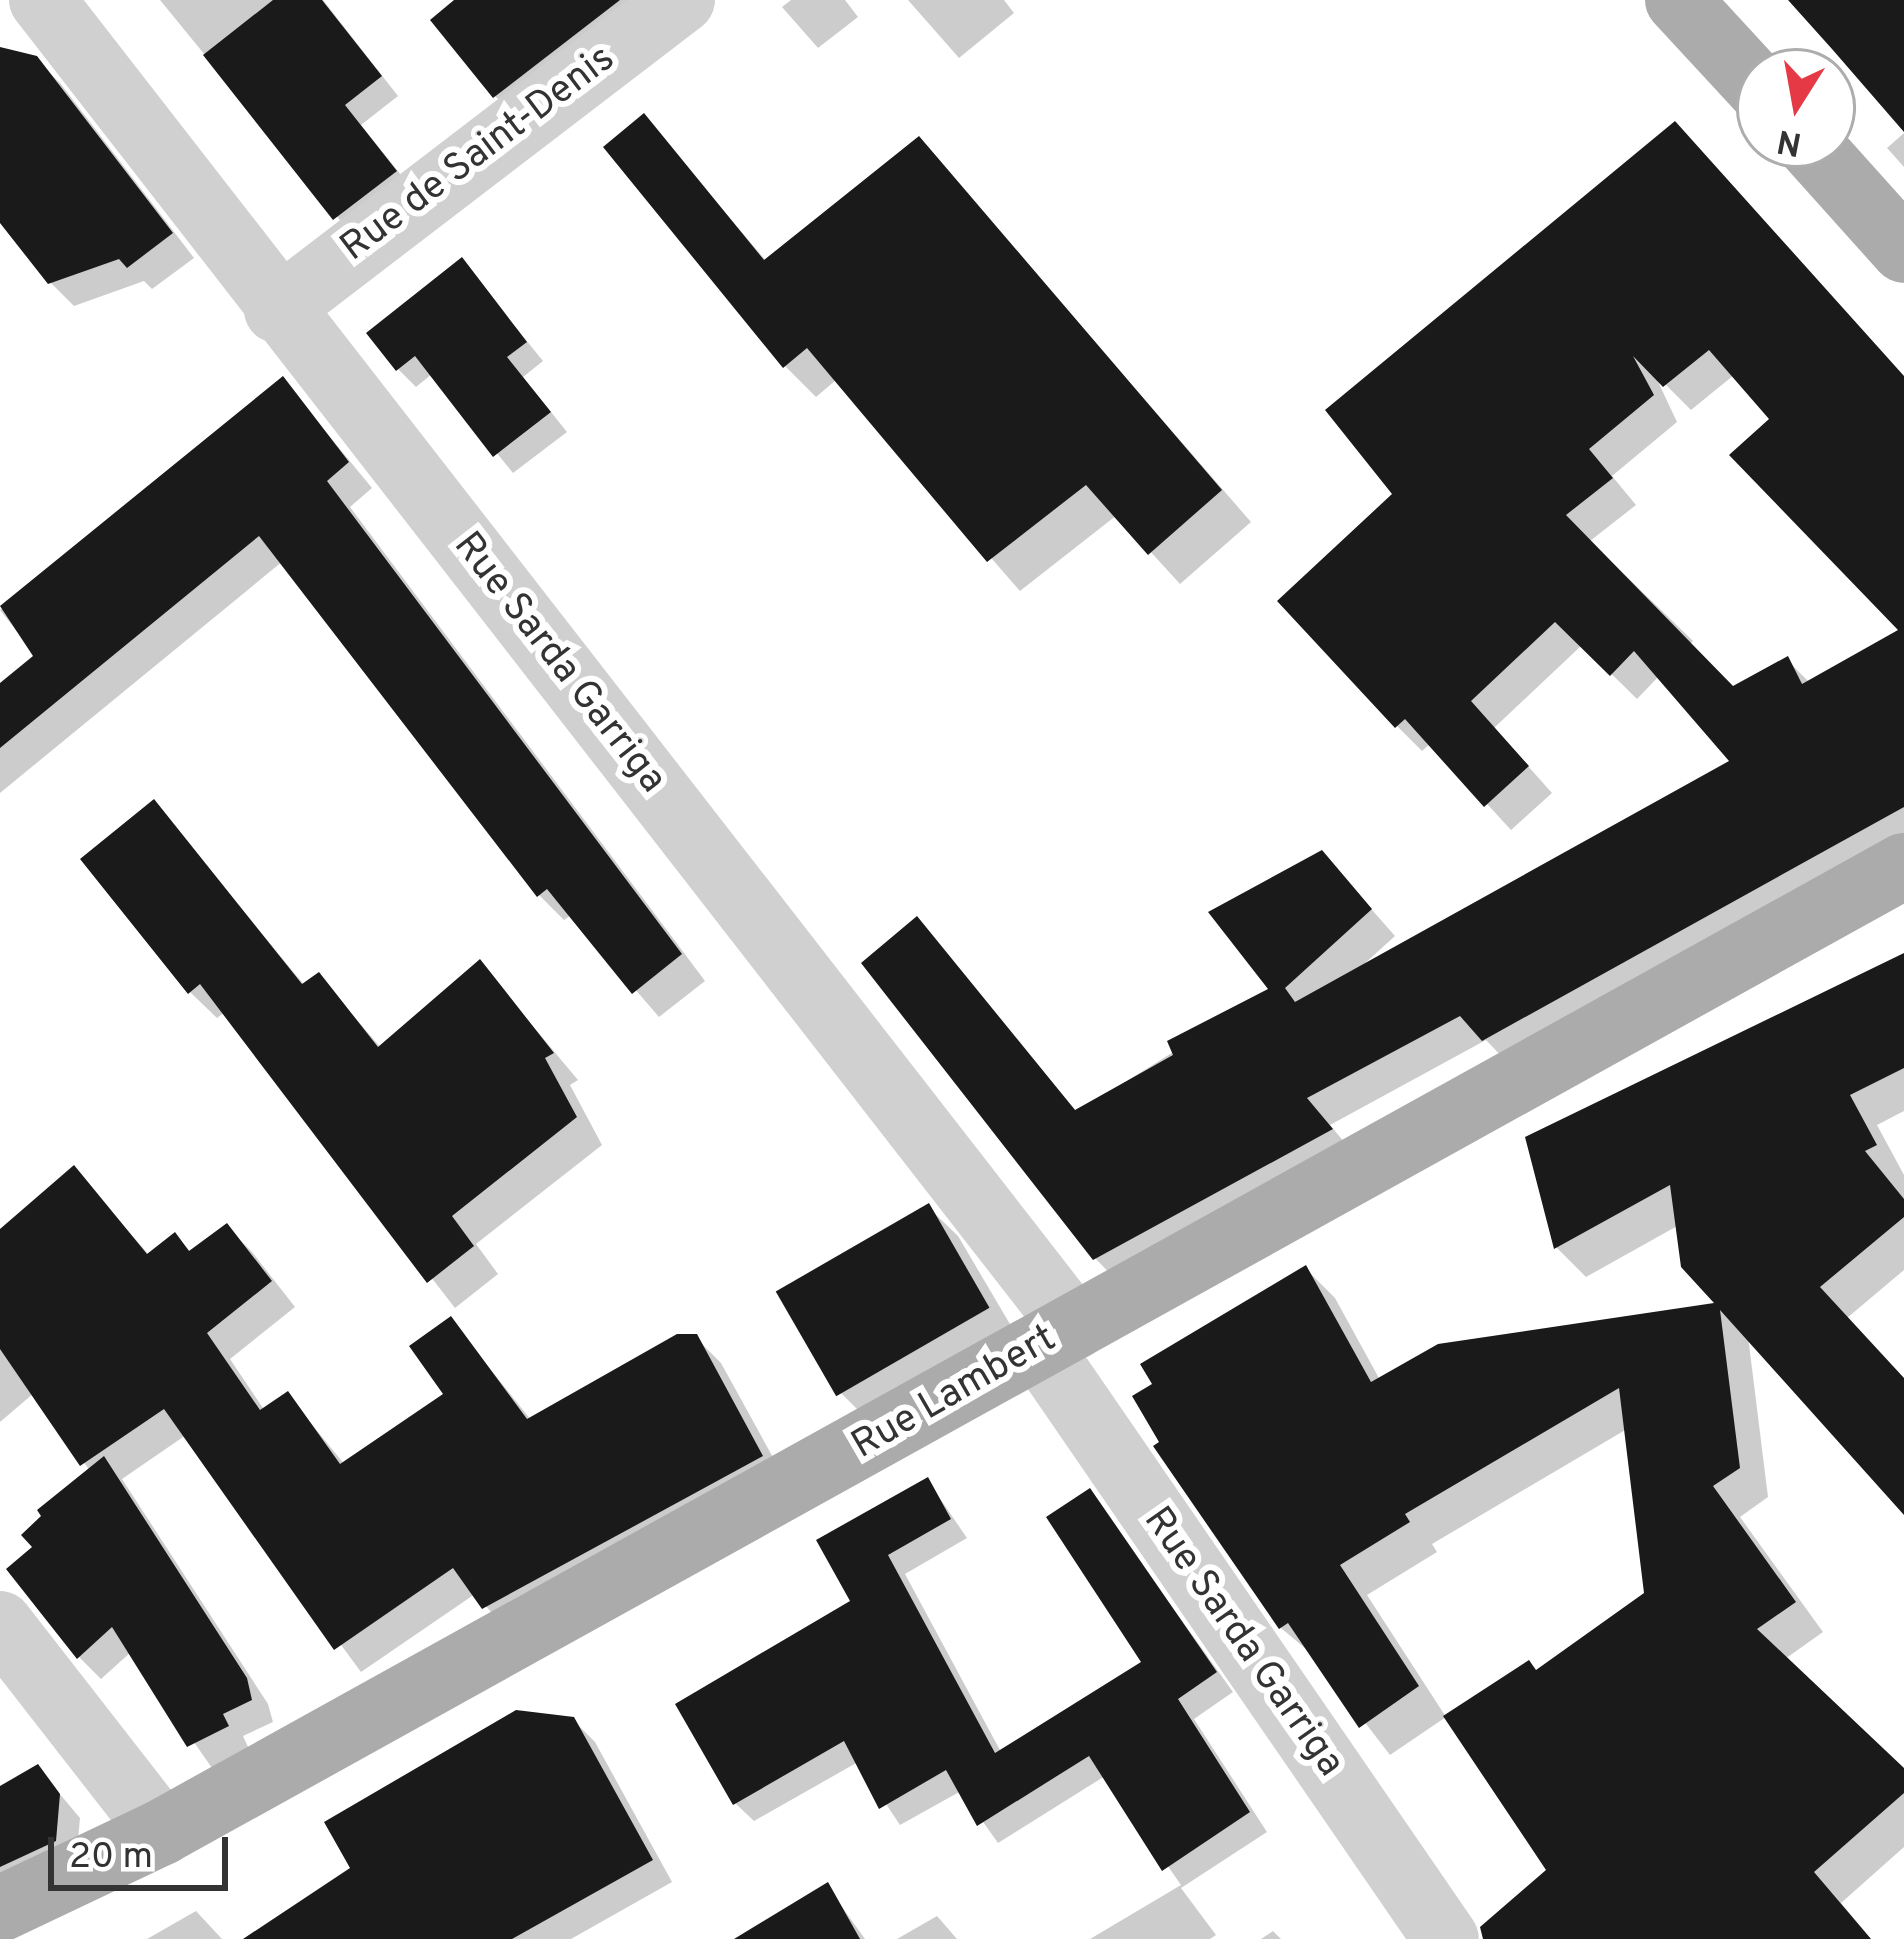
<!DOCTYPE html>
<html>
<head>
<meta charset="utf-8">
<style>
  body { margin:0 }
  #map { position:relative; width:1904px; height:1939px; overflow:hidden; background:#fff; font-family:Overpass,sans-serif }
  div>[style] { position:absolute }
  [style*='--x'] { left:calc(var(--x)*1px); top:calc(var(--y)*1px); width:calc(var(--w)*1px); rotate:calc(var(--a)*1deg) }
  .shadow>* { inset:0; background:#0003 }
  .building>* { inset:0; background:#1a1a1a; transform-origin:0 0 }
  .minor>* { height:66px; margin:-33px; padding:0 33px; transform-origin:33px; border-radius:33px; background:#d0d0d0 }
  .major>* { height:66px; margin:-33px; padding:0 33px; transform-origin:33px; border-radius:33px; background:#ababab }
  span { translate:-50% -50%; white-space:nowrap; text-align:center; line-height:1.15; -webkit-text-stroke:12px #fff; paint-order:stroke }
  .street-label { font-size:39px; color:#333 }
  .north { position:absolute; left:1736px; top:48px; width:120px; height:120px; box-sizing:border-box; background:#fff; border:3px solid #adadad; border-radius:50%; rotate:191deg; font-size:33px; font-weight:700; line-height:48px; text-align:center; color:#333 }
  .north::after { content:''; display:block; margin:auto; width:42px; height:54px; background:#e63946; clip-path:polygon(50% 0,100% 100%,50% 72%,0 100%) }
  .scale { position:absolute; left:48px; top:1837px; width:180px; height:54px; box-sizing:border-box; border:6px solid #333; border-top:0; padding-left:15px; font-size:36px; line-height:42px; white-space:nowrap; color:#333; -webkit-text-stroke:9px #fff; paint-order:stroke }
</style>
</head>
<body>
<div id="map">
  <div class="shadow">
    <div style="clip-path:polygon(160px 0,323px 0,398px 96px,361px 125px,413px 190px,353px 236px)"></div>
    <div style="clip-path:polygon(459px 0,643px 0,524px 125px,495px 96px)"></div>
    <div style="clip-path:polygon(791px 0,845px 0,858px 17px,818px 48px,782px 7px)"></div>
    <div style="clip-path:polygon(908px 0,1004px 0,1014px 13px,959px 58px)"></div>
    <div style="clip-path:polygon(0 50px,35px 59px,60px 83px,194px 258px,152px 289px,144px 281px,74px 306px,50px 282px,0 218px)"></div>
    <div style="clip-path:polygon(644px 117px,767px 262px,919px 140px,1251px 522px,1180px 584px,1117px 515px,1020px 591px,836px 380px,816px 397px,785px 366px)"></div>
    <div style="clip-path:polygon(evenodd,1675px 125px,1904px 380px,1904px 846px,1509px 1064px,1486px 1040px,1330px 1125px,1355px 1155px,1120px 1284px,1095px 1258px,917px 921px,1077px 1112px,1273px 990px,1322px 853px,1395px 936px,1363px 965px,1734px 762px,1659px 676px,1637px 699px,1582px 645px,1494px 728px,1552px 793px,1511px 830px,1431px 743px,1422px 751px,1397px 726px,1396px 494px,1675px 125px,1654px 373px,1691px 410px,1734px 375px,1773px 420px,1903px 631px,1810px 683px,1787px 660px,1732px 690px,1688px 646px,1693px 641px,1590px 541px,1636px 505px,1612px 476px,1677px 422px,1654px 373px)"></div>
    <div style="clip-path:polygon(1904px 133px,1904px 167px,1887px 148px)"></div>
    <div style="clip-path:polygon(462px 261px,543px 361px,523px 377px,567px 432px,513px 473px,432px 374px,416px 387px,398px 369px)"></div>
    <div style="clip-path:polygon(283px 380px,372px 488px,350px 507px,705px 981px,659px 1017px,571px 915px,564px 920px,539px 895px,283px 561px,0 793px,0 687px,37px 657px,0 610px)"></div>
    <div style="clip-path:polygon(154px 803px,305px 986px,319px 976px,381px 1048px,480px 963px,578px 1080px,570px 1085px,602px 1145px,476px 1244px,498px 1274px,455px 1308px,225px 1012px,217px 1018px,190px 992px)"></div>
    <div style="clip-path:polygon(1904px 954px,1904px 1111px,1877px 1125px,1904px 1175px,1904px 1270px,1847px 1318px,1904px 1380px,1904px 1510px,1748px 1336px,1768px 1497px,1740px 1517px,1823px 1632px,1785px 1659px,1904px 1773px,1904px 1847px,1841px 1903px,1871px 1939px,1506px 1939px,1550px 1870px,1538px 1673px,1647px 1594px,1627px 1429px,1432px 1544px,1437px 1552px,1367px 1595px,1446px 1717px,1390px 1755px,1313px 1655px,1281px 1628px,1306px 1269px,1335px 1298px,1380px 1380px,1720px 1305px,1679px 1225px,1586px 1277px,1557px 1248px,1528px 1138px)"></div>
    <div style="clip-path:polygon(74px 1169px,150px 1256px,175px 1236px,192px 1253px,227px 1227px,252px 1252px,295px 1307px,230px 1359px,265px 1411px,288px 1395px,345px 1465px,447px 1395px,451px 1320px,531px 1420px,695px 1337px,721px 1363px,786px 1481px,509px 1632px,475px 1594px,361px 1672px,186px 1435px,122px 1479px,268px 1704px,273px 1722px,243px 1736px,249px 1749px,212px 1768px,131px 1652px,101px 1679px,79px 1657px,36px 1547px,90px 1471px,34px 1393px,0 1422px,0 1230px)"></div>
    <div style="clip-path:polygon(928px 1207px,958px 1236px,1017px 1336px,870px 1422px,841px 1393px)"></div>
    <div style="clip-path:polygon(928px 1481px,967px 1538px,905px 1574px,1001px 1752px,1145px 1663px,1090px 1492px,1233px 1692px,1194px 1719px,1267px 1832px,1181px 1888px,1216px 1935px,1210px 1939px,1090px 1939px,1181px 1885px,1105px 1776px,998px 1843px,961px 1791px,900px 1825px,858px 1762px,754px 1821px,735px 1803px)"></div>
    <div style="clip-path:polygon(573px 1720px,595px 1742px,672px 1882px,571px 1939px,248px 1939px)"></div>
    <div style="clip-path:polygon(38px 1768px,80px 1818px,76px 1863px,0 1902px,0 1789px)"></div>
    <div style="clip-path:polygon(827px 1886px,865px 1939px,740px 1939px)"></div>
    <div style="clip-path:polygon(196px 1911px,222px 1939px,147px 1939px)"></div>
    <div style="clip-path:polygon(937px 1916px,957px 1939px,897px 1939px)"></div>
    <div style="clip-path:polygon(1273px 1931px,1281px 1939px,1261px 1939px)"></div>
  </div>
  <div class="building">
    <div style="clip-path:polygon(273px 0,322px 0,382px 76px,345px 105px,397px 171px,333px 220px,203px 55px)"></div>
    <div style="clip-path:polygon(454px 0,620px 0,493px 98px,430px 20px)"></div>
    <div style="clip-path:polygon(1788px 0,1904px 0,1904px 132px,1832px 49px)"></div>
    <div style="clip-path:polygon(0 47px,37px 56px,173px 233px,127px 268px,119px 259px,48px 284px,0 223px)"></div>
    <div style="clip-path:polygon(644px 113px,764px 260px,919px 136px,1222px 490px,1148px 555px,1086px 485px,987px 562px,807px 348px,783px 368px,603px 147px)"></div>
    <div style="clip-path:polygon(evenodd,1675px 121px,1904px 376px,1904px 807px,1482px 1041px,1460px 1016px,1307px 1098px,1333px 1129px,1093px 1260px,861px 963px,917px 916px,1075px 1110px,1173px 1055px,1167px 1041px,1268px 989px,1208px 912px,1322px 850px,1372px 909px,1285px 988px,1295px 1002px,1729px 761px,1634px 651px,1610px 676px,1555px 622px,1471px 701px,1529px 766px,1484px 807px,1405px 719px,1395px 728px,1277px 601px,1392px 494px,1325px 410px,1675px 121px,1709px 350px,1769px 419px,1729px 455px,1898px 630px,1802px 684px,1788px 656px,1733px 686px,1566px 515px,1613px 478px,1589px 449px,1654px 395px,1633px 356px,1663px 387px,1709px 350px)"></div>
    <div style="clip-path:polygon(462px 257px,527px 342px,507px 357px,551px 412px,493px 457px,415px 356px,396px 371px,366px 333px)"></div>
    <div style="clip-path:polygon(283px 376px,349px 462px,327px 481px,682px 954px,632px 994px,547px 889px,537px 897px,259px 536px,0 748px,0 683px,33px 656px,0 606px)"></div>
    <div style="clip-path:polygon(154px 799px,302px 984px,319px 972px,378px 1047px,480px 959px,554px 1053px,545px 1058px,577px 1117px,452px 1216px,474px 1246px,427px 1283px,200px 984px,188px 994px,80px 859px)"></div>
    <div style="clip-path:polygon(1904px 953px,1904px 1068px,1850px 1095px,1877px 1145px,1865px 1151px,1904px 1199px,1904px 1217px,1820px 1287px,1904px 1378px,1904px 1515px,1720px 1310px,1740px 1468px,1713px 1486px,1796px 1602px,1757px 1629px,1904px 1768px,1904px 1793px,1814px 1872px,1871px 1939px,1483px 1939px,1480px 1927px,1546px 1870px,1443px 1716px,1529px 1660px,1536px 1670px,1644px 1593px,1619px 1388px,1405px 1514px,1410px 1522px,1340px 1565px,1419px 1686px,1359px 1728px,1288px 1623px,1279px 1629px,1153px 1446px,1159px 1442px,1132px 1396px,1152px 1384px,1140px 1364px,1306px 1265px,1371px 1382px,1438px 1344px,1714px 1303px,1681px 1267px,1670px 1185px,1554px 1249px,1525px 1137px)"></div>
    <div style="clip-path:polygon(74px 1165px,147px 1254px,175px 1232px,189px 1251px,227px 1223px,272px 1281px,207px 1333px,260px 1410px,288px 1391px,340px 1464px,443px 1394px,409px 1346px,451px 1316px,527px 1419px,677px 1334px,697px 1334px,763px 1456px,482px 1609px,453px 1568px,334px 1650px,164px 1409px,80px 1466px,0 1349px,0 1229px)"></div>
    <div style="left:929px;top:1203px;width:121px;height:177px;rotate:60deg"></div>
    <div style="clip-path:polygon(104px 1456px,247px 1678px,252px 1700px,223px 1714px,229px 1726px,187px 1747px,112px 1627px,77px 1659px,6px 1569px,32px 1547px,21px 1535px,41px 1516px,37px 1510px)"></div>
    <div style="clip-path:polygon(928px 1477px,951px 1519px,888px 1555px,995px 1753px,1141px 1662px,1046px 1517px,1090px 1488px,1217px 1672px,1178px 1699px,1250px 1812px,1162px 1871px,1089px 1756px,977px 1826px,946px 1770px,879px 1809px,844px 1741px,733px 1805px,675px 1704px,850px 1601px,816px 1540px)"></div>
    <div style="clip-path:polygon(516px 1710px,574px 1717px,653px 1860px,512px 1939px,243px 1939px,350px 1868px,324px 1822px)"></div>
    <div style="clip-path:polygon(38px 1764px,60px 1794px,56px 1841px,0 1867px,0 1786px)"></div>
    <div style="clip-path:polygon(828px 1882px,860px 1939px,734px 1939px)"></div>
  </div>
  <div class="minor">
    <div style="--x:42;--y:0;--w:1681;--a:52.13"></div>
    <div style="--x:277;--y:310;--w:510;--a:-37.43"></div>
    <div style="--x:1039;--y:1347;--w:718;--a:55.49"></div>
    <div style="--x:0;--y:1624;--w:264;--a:52.1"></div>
  </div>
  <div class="major">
    <div style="--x:1678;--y:0;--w:121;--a:47.3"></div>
    <div style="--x:1809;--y:144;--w:142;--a:48.1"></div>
    <div style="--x:0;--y:1909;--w:179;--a:-25.4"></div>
    <div style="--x:162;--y:1832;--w:1992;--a:-29.01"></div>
  </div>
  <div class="street-label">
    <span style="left:479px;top:155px;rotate:-37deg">Rue de Saint-Denis</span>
    <span style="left:558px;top:664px;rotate:52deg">Rue Sarda Garriga</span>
    <span style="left:955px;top:1394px;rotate:-30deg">Rue Lambert</span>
    <span style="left:1242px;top:1643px;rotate:55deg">Rue Sarda Garriga</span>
  </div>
  <div class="north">N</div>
  <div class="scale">20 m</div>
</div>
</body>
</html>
